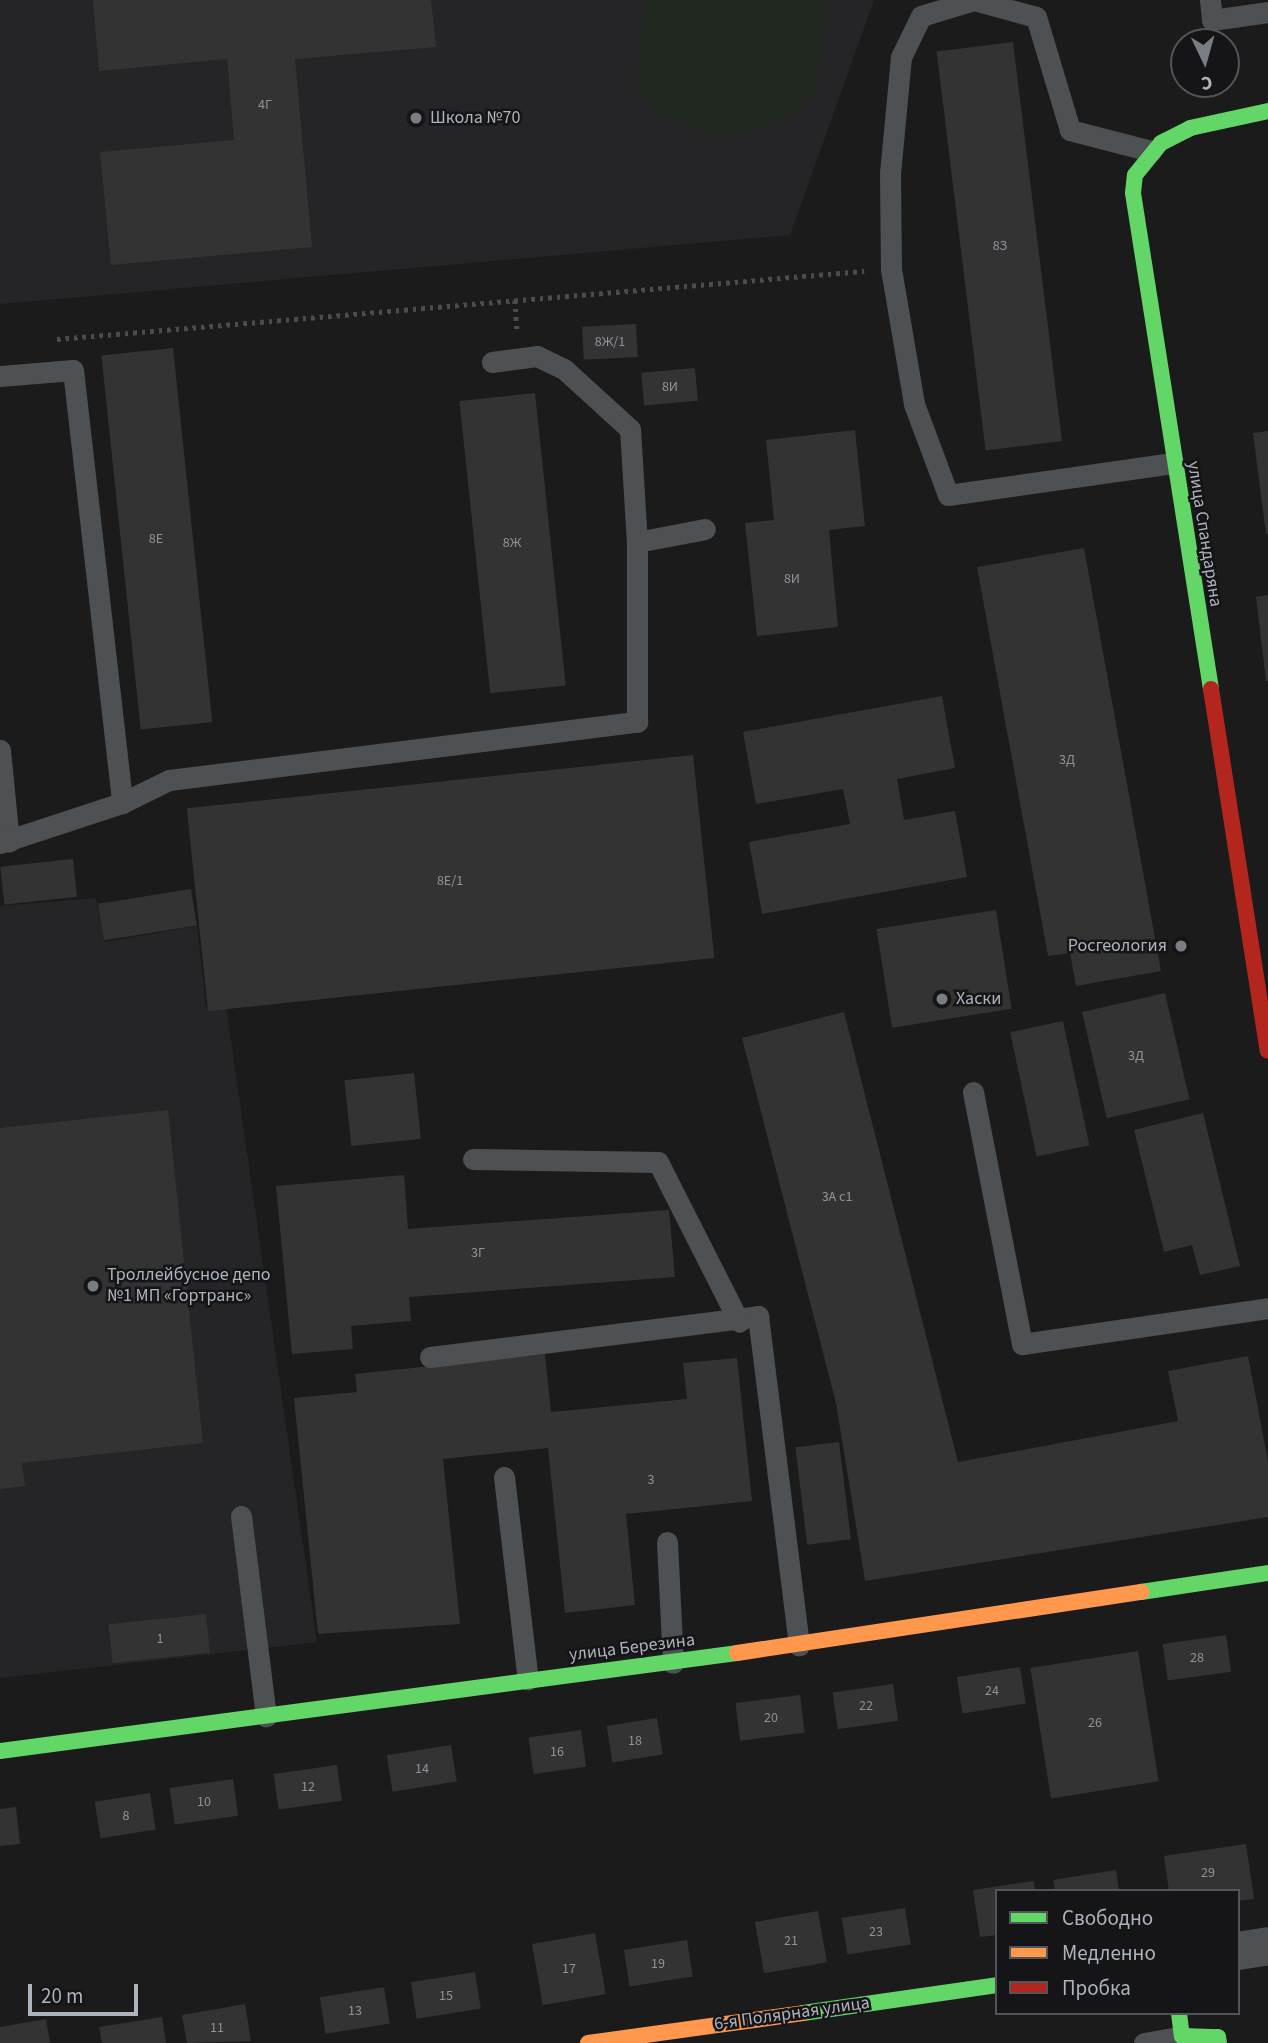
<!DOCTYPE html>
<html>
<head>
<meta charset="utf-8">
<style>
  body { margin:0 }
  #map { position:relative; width:1268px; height:2043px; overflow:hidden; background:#1b1b1b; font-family:"Source Sans 3",sans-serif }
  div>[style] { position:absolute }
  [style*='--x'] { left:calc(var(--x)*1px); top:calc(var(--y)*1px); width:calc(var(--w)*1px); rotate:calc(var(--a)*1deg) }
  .built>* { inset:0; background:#252527 }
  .green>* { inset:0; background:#202820 }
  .building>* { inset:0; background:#333; transform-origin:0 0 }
  .path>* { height:4.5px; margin-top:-2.25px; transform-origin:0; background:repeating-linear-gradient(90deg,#4b4c4e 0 3.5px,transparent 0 8.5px) }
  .lane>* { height:21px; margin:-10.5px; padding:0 10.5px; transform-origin:10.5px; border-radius:10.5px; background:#4e5154 }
  .street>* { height:38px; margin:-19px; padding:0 19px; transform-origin:19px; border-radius:19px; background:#4e5154 }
  .fast>* { height:16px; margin:-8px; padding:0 8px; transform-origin:8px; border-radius:8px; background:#63d668 }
  .slow>* { height:16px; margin:-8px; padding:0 8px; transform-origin:8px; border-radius:8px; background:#ff974d }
  .jam>* { height:16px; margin:-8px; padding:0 8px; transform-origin:8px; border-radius:8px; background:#b3261e }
  .dots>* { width:19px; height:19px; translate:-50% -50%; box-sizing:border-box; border:4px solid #151517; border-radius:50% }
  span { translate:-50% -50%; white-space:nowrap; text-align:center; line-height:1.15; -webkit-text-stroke:5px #151517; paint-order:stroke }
  .number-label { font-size:14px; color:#8e939a }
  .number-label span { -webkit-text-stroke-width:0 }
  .poi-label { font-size:18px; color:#acb3bc }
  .left { translate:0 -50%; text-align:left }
  .right { translate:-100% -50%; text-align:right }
  .street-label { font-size:18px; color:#acb3bc }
  .legend { position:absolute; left:995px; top:1889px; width:245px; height:126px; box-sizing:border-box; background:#151517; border:2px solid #515459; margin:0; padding:9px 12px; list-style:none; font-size:21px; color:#acb3bc }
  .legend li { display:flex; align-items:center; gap:14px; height:35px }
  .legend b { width:35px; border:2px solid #515459 }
  .north { position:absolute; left:1170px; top:28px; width:70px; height:70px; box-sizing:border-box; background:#151517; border:2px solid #515459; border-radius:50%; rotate:175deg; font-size:19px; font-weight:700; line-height:28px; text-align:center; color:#acb3bc }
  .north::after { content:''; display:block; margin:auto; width:24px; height:32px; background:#797e84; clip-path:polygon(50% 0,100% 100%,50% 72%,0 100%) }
  .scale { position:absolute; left:28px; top:1984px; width:110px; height:32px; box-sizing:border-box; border:4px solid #acb3bc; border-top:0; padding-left:9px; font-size:21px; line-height:24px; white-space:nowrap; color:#acb3bc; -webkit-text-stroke:5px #151517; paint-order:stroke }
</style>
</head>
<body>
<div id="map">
  <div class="built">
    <div style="clip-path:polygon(0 0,874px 0,790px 235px,0 304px)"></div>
    <div style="clip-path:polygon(96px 898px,105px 942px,197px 926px,206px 1007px,226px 1005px,317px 1642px,0 1678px,0 906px)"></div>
  </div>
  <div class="green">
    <div style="clip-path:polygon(644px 0,828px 0,815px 91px,787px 120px,718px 139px,658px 114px,637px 88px)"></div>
  </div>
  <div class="building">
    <div style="clip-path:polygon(93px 0,431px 0,436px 47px,295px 59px,312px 247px,111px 265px,100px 152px,234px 140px,227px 59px,99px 71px)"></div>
    <div style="left:1013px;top:42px;width:402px;height:77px;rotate:83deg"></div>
    <div style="left:636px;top:324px;width:33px;height:54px;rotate:87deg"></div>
    <div style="left:173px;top:348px;width:376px;height:72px;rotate:84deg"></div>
    <div style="left:695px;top:368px;width:33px;height:54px;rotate:85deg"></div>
    <div style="left:535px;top:393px;width:294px;height:76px;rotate:84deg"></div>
    <div style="clip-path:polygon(855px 430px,865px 526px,829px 530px,838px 627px,757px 636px,745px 523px,774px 520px,766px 440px)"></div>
    <div style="clip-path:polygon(1268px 431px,1268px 534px,1266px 534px,1253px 433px)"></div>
    <div style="clip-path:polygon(1084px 548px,1161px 971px,1076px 986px,1070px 953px,1048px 956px,977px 567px)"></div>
    <div style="clip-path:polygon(1268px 595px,1268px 681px,1266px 681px,1256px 597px)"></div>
    <div style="clip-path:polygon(942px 696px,955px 768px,897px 779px,904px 820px,955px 811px,967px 877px,762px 914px,749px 842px,850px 824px,843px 789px,756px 804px,743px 732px)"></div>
    <div style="left:693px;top:755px;width:204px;height:509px;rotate:84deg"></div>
    <div style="left:73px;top:859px;width:38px;height:73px;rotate:84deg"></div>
    <div style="left:191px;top:889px;width:37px;height:94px;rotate:81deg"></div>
    <div style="left:996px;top:910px;width:100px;height:121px;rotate:81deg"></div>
    <div style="left:1165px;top:993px;width:109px;height:85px;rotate:77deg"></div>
    <div style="clip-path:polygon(844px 1012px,958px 1462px,1178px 1421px,1168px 1371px,1248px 1356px,1268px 1461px,1268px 1517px,865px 1581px,836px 1403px,742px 1038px)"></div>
    <div style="left:1063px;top:1021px;width:127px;height:54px;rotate:78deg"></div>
    <div style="left:414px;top:1073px;width:66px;height:70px;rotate:84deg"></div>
    <div style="clip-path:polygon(168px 1110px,203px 1443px,22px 1463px,25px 1486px,0 1489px,0 1128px)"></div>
    <div style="clip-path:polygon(1203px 1113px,1240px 1266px,1200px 1275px,1192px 1245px,1164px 1252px,1134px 1130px)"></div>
    <div style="clip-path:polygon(404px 1175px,408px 1229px,669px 1210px,675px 1277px,409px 1297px,411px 1321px,351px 1326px,353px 1349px,292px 1354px,276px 1186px)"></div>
    <div style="clip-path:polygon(545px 1354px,551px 1412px,687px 1399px,683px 1363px,737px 1358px,752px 1501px,626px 1514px,635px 1605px,565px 1613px,548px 1448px,443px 1459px,460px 1624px,318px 1634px,294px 1398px,357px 1392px,355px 1374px)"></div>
    <div style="left:839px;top:1442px;width:98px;height:44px;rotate:83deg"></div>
    <div style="left:206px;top:1614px;width:39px;height:98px;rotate:84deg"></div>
    <div style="left:1226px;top:1635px;width:37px;height:64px;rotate:82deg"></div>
    <div style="left:1138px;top:1651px;width:132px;height:109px;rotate:81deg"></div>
    <div style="left:1020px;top:1667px;width:37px;height:64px;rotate:81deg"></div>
    <div style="left:893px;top:1684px;width:37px;height:61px;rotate:82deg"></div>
    <div style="left:800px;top:1695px;width:38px;height:65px;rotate:83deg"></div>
    <div style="left:657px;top:1718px;width:37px;height:51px;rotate:81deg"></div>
    <div style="left:581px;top:1730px;width:37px;height:53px;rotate:82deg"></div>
    <div style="left:451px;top:1745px;width:37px;height:65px;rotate:81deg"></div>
    <div style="left:337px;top:1765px;width:36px;height:64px;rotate:82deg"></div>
    <div style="left:233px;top:1779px;width:37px;height:64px;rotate:82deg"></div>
    <div style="left:150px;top:1793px;width:37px;height:56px;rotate:81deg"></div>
    <div style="clip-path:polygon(16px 1807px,20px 1844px,0 1846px,0 1809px)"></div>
    <div style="clip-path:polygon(1246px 1844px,1254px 1899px,1238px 1901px,1238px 1891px,1169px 1891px,1164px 1856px)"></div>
    <div style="clip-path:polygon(1116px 1870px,1119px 1891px,1055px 1891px,1053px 1880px)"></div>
    <div style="clip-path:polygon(1034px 1881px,1035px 1891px,997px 1891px,997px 1935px,980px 1937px,973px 1890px)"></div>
    <div style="left:905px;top:1908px;width:37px;height:64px;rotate:81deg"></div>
    <div style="left:818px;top:1911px;width:52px;height:64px;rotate:80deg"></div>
    <div style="left:595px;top:1933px;width:62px;height:64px;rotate:80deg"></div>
    <div style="left:687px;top:1940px;width:37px;height:64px;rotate:81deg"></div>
    <div style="left:475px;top:1972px;width:37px;height:65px;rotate:81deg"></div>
    <div style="left:384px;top:1987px;width:37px;height:65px;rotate:81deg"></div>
    <div style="clip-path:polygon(245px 2004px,251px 2041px,187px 2043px,182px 2015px)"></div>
    <div style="clip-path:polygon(162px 2017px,166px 2043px,102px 2043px,99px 2027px)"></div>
    <div style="clip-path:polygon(46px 2019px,50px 2043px,0 2043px,0 2027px)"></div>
  </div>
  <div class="path">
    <div style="--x:515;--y:300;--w:31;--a:86"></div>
    <div style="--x:57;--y:339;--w:810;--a:-4.82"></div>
  </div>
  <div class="lane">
    <div style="--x:1210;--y:0;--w:20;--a:84"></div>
    <div style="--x:1212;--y:20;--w:57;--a:-8.1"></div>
    <div style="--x:1151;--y:151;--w:84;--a:-165.5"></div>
    <div style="--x:1070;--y:130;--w:118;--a:-106.7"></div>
    <div style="--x:1036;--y:17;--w:64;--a:-164.7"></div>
    <div style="--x:974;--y:0;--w:55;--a:163.2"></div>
    <div style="--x:921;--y:16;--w:46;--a:116"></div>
    <div style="--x:901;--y:57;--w:118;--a:95.4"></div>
    <div style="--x:890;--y:174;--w:95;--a:89.4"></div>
    <div style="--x:891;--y:269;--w:137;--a:80.3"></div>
    <div style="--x:914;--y:404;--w:97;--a:69.5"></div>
    <div style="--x:948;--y:495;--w:227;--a:-8.1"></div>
    <div style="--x:492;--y:362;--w:45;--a:-7.6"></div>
    <div style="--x:537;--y:356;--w:30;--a:26"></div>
    <div style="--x:564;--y:369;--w:89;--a:42.3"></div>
    <div style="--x:630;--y:429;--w:113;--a:86.5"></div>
    <div style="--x:0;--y:376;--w:73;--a:-4.7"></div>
    <div style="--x:73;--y:370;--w:436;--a:83.5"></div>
    <div style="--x:0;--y:750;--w:92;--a:84.4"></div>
    <div style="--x:0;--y:843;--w:128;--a:-18.2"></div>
    <div style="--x:122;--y:803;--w:52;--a:-26.1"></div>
    <div style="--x:169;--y:780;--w:472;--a:-7.1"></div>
    <div style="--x:637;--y:722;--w:180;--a:-90"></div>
    <div style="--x:637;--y:542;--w:69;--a:-10.8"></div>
    <div style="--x:973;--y:1092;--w:257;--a:79"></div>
    <div style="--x:1022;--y:1344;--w:249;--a:-8.3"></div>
    <div style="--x:473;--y:1159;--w:185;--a:0.9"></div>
    <div style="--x:658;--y:1162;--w:179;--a:63.1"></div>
    <div style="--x:430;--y:1357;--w:331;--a:-7.1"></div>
    <div style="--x:758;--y:1316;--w:332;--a:82.9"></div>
    <div style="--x:504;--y:1477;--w:204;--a:83.3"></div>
    <div style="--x:241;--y:1516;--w:202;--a:82.9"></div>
    <div style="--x:667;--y:1542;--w:121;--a:87.2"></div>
    <div style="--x:1144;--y:2043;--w:39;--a:-10"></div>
  </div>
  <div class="street">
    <div style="--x:1238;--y:1951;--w:30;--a:-9"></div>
  </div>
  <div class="fast">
    <div style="--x:1211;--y:689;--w:502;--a:-98.94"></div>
    <div style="--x:1133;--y:193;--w:18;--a:-84"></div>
    <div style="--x:1135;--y:175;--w:41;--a:-50.9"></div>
    <div style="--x:1161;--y:143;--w:33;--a:-27"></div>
    <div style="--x:1190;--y:128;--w:80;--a:-12.3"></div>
    <div style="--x:1141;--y:1592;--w:128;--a:-8.5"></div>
    <div style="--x:0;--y:1751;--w:743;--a:-7.57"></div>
    <div style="--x:803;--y:2013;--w:196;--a:-8.2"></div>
    <div style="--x:1179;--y:2013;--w:23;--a:83"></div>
    <div style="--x:1182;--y:2036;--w:36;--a:2"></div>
    <div style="--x:1218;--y:2037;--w:6;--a:81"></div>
  </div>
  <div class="slow">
    <div style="--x:737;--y:1653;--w:409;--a:-8.6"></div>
    <div style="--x:588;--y:2043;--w:217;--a:-7.9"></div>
  </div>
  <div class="jam">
    <div style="--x:1211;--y:689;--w:366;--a:81.1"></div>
  </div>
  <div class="dots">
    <div style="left:416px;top:118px;background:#797e84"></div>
    <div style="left:1181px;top:946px;background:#797e84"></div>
    <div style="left:942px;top:999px;background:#797e84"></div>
    <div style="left:93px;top:1286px;background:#797e84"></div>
  </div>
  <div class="number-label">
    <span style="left:265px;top:105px">4Г</span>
    <span style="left:1000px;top:246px">8З</span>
    <span style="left:610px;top:342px">8Ж/1</span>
    <span style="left:670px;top:387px">8И</span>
    <span style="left:156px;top:539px">8Е</span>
    <span style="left:512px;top:543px">8Ж</span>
    <span style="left:792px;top:579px">8И</span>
    <span style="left:1067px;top:760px">3Д</span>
    <span style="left:450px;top:881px">8Е/1</span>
    <span style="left:1136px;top:1056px">3Д</span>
    <span style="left:837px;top:1197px">3А с1</span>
    <span style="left:478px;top:1253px">3Г</span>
    <span style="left:651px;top:1480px">3</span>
    <span style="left:160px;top:1639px">1</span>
    <span style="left:1197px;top:1658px">28</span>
    <span style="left:992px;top:1691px">24</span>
    <span style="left:866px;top:1706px">22</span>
    <span style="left:771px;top:1718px">20</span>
    <span style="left:1095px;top:1723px">26</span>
    <span style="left:635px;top:1741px">18</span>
    <span style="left:557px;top:1752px">16</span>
    <span style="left:422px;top:1769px">14</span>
    <span style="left:308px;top:1787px">12</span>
    <span style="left:204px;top:1802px">10</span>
    <span style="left:126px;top:1816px">8</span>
    <span style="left:1208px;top:1873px">29</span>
    <span style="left:876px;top:1932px">23</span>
    <span style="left:791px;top:1941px">21</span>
    <span style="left:658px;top:1964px">19</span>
    <span style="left:569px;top:1969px">17</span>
    <span style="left:446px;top:1996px">15</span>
    <span style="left:355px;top:2011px">13</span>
    <span style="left:217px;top:2028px">11</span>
  </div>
  <div class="poi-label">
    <span class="left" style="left:430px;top:118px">Школа №70</span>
    <span class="right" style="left:1167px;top:946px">Росгеология</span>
    <span class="left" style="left:956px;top:999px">Хаски</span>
    <span class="left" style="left:107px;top:1286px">Троллейбусное депо<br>№1 МП «Гортранс»</span>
  </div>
  <div class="street-label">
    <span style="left:1204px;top:534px;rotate:81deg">улица Спандаряна</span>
    <span style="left:632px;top:1648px;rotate:-7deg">улица Березина</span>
    <span style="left:792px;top:2014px;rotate:-8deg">6-я Полярная улица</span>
  </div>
  <ul class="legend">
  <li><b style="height:9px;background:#63d668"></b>Свободно</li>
  <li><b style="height:9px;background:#ff974d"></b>Медленно</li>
  <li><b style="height:9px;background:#b3261e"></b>Пробка</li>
  </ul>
  <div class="north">С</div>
  <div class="scale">20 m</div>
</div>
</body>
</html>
